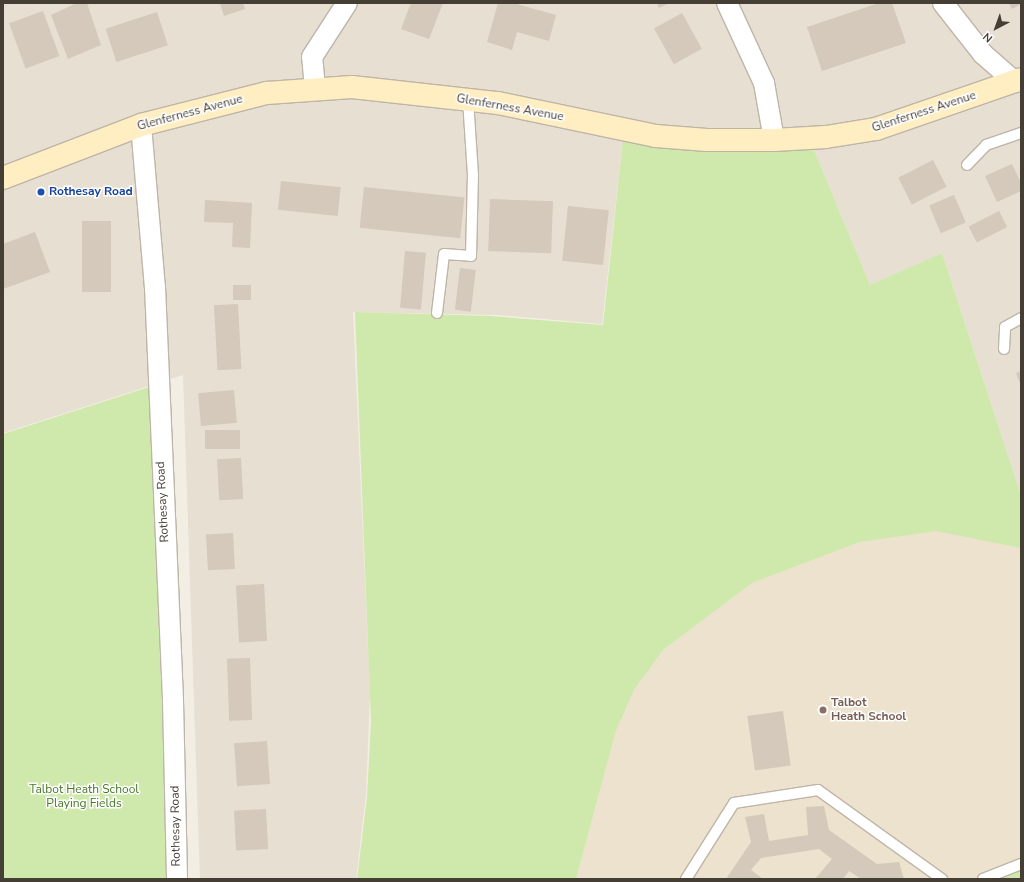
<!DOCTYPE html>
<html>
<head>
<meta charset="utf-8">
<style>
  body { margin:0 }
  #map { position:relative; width:1024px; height:882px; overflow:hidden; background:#f2eee4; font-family:"Nunito Sans",sans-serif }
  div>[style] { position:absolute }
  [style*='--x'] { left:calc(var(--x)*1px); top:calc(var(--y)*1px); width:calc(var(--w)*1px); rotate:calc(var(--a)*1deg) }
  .residential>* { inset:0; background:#e6dfd2 }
  .education>* { inset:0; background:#ece2ce }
  .green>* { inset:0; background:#cfe8ac }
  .building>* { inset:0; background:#d4c9ba; transform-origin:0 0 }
  .roads { filter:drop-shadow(1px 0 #beb5a7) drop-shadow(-1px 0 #beb5a7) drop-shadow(0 1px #beb5a7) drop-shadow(0 -1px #beb5a7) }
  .lane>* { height:10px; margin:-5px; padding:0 5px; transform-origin:5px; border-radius:5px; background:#fff }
  .street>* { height:20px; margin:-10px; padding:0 10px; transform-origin:10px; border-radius:10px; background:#fff }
  .secondary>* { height:22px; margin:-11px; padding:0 11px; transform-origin:11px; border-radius:11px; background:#ffeec2 }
  .dots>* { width:11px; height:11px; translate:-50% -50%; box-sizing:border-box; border:2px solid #fff; border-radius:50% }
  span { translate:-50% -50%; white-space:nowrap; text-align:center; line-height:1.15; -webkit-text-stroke:3px #fff; paint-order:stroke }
  .street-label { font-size:12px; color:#453e34 }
  .transit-label { font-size:12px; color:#164399; font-weight:700 }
  .left { translate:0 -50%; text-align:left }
  .education-label { font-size:12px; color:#785e54; font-weight:700 }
  .park-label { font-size:12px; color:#487727 }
  .frame { position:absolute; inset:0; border:4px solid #453e34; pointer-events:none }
  .north { position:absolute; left:976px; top:8px; width:40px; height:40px; -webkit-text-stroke:3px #fff; paint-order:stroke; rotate:221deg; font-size:11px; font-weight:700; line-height:16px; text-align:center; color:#453e34 }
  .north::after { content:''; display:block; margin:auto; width:14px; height:18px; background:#453e34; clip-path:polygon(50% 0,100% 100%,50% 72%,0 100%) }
</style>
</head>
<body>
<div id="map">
  <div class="residential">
    <div style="clip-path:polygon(3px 3px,1021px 3px,1021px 496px,942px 253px,870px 285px,809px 138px,624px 130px,602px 324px,498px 315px,353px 312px,370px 693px,366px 794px,356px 879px,200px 879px,183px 375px,3px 433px)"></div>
  </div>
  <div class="education">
    <div style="clip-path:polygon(936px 530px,1021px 548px,1021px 879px,576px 879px,616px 731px,634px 690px,663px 650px,752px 583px,860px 542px)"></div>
  </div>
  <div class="green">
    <div style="clip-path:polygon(624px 130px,809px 138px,870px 285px,942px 253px,1021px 496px,1021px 548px,936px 531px,860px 542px,752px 583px,663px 650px,634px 690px,616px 731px,576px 879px,357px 879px,367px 797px,371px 722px,355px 312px,490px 316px,603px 325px)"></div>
    <div style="clip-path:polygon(149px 387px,169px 879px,3px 879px,3px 434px)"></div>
    <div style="clip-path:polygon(1021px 869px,1021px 879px,996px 879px)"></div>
  </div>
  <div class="building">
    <div style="clip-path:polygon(77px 3px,87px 3px,101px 45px,68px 59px,51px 15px)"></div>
    <div style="clip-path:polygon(220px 3px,243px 3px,245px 9px,224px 16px)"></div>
    <div style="clip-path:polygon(411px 3px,443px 3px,429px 39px,401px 29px)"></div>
    <div style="clip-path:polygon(498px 3px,513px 3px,556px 15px,549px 41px,517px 32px,512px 50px,487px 42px)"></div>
    <div style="clip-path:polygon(657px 3px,669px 3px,659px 8px)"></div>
    <div style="clip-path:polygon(879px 3px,892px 3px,906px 43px,822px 71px,807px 27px)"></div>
    <div style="clip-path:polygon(1009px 3px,1021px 3px,1021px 4px,1012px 9px)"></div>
    <div style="left:43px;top:11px;width:48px;height:36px;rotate:70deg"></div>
    <div style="left:157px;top:12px;width:35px;height:54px;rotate:72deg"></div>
    <div style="left:682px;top:13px;width:41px;height:32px;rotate:61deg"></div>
    <div style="left:933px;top:160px;width:30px;height:39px;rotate:63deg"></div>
    <div style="clip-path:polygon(1012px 164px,1021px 183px,1021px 191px,997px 202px,985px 176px)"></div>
    <div style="left:281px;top:181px;width:60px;height:29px;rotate:6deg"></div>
    <div style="left:364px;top:187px;width:101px;height:41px;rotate:6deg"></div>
    <div style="left:954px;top:195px;width:30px;height:27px;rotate:67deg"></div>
    <div style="left:490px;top:199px;width:63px;height:52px;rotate:2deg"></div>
    <div style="clip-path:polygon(205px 200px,252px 203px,250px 248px,232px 247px,233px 223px,204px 222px)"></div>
    <div style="left:568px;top:206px;width:41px;height:55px;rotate:6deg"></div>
    <div style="left:999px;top:211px;width:18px;height:34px;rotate:63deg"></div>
    <div style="left:82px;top:221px;width:29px;height:71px"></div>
    <div style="clip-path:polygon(35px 232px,50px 272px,3px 289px,3px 244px)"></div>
    <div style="left:405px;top:251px;width:21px;height:57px;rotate:5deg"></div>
    <div style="left:460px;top:268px;width:16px;height:42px;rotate:7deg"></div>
    <div style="left:233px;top:285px;width:18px;height:15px"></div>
    <div style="left:238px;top:304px;width:65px;height:24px;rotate:87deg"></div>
    <div style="clip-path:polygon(1021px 371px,1021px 386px,1016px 373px)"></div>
    <div style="left:234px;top:390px;width:33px;height:36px;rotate:85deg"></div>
    <div style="left:240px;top:430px;width:19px;height:35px;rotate:90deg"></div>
    <div style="left:241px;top:458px;width:41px;height:24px;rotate:87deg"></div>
    <div style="left:233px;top:533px;width:36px;height:27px;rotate:87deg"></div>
    <div style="left:264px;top:584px;width:57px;height:28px;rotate:87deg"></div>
    <div style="left:250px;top:658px;width:62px;height:23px;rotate:88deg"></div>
    <div style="left:783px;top:711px;width:55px;height:36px;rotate:82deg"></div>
    <div style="left:267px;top:741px;width:43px;height:33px;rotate:86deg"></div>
    <div style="clip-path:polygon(824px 806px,829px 830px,877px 864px,899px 862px,904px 879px,861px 879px,849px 871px,843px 879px,815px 879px,832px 859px,819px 849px,761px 858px,751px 870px,763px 879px,726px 879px,751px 842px,745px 817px,764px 814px,769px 841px,808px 835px,806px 807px)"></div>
    <div style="left:266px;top:809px;width:40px;height:32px;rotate:87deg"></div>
  </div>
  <div class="roads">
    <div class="lane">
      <div style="--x:967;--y:165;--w:28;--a:-46"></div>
      <div style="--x:986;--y:145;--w:37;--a:-19"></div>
      <div style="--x:437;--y:313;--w:59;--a:-83.2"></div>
      <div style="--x:444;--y:254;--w:27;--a:4"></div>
      <div style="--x:471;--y:256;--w:81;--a:-88.6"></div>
      <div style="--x:473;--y:175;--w:76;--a:-93.8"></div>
      <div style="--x:1004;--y:349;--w:22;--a:-87"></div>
      <div style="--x:1005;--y:327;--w:18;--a:-29"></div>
      <div style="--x:686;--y:879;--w:90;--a:-57.7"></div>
      <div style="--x:734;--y:803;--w:85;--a:-8.8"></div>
      <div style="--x:818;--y:790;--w:153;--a:35.7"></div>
      <div style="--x:983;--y:879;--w:41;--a:-21.5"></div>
    </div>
    <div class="street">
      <div style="--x:727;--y:3;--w:88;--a:65.2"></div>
      <div style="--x:764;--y:83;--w:58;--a:80"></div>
      <div style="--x:943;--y:3;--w:65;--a:51.9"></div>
      <div style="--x:983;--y:54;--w:43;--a:41.2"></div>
      <div style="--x:315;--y:89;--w:32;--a:-95"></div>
      <div style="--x:312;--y:57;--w:64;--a:-57.1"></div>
      <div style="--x:141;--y:125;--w:163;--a:85.1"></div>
      <div style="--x:155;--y:287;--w:414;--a:87.5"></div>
      <div style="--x:173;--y:701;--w:178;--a:88.7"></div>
    </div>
    <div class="secondary">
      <div style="--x:3;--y:178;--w:148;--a:-21"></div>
      <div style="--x:141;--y:125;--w:130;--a:-14.3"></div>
      <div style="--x:267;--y:93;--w:85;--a:-4"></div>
      <div style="--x:352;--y:87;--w:147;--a:6.3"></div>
      <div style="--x:498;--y:103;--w:161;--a:11.8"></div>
      <div style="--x:656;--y:136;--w:51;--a:4.5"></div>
      <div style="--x:707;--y:140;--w:67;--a:0"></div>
      <div style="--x:774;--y:140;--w:52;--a:-3.3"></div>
      <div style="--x:826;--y:137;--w:51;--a:-9.1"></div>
      <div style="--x:876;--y:129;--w:153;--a:-19"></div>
    </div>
  </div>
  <div class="dots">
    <div style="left:41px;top:192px;background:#1a4fb4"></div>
    <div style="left:823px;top:710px;background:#8d6e63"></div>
  </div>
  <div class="street-label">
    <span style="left:510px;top:108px;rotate:10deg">Glenferness Avenue</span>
    <span style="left:924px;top:112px;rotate:-18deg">Glenferness Avenue</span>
    <span style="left:190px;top:113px;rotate:-15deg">Glenferness Avenue</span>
    <span style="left:163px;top:502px;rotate:-93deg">Rothesay Road</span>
    <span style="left:176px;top:826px;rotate:-91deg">Rothesay Road</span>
  </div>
  <div class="transit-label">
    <span class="left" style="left:49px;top:192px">Rothesay Road</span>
  </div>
  <div class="education-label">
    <span class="left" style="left:831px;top:710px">Talbot<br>Heath School</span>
  </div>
  <div class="park-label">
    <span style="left:84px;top:797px">Talbot Heath School<br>Playing Fields</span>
  </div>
  <div class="frame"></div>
  <div class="north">N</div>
</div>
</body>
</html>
